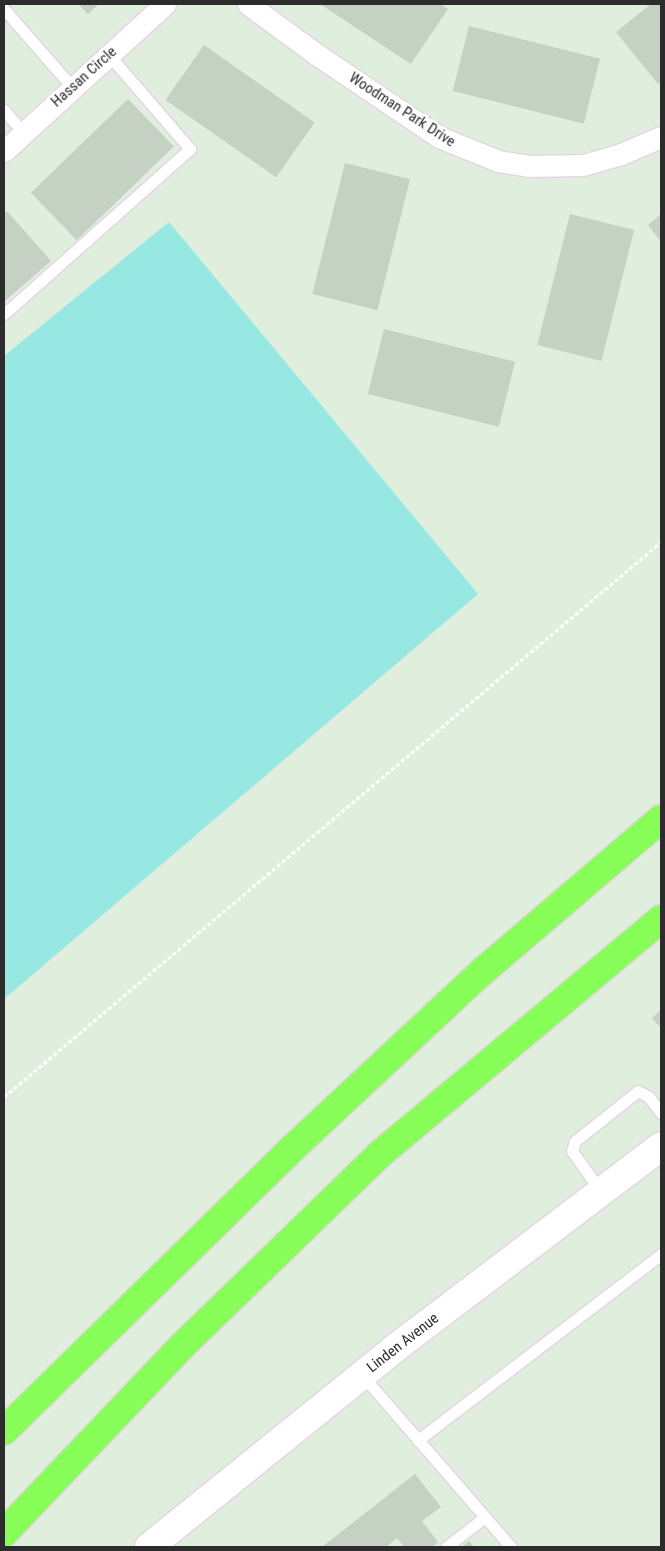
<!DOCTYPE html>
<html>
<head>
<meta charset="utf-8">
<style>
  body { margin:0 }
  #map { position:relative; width:665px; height:1551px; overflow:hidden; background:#e0eede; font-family:"Roboto Condensed",sans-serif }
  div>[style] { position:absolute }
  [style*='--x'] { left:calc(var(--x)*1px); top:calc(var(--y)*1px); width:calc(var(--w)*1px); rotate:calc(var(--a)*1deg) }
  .green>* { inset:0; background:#97e7e3 }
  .building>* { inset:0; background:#c5d1c3; transform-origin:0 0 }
  .path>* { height:3px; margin-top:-1.5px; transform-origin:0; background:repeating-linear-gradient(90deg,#fff 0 4px,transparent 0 6.5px) }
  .roads { filter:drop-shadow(1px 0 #e5d3e4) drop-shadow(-1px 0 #e5d3e4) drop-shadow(0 1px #e5d3e4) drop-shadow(0 -1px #e5d3e4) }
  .service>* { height:11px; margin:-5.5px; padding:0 5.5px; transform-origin:5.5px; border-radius:5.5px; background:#fff }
  .minor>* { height:21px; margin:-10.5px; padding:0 10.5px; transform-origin:10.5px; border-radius:10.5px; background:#fff }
  .secondary>* { height:28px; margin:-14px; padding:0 14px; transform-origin:14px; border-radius:14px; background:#fff }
  .motorway>* { height:28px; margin:-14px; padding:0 14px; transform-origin:14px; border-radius:14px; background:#88ff58 }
  span { translate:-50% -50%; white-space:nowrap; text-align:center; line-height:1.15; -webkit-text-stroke:5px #fff; paint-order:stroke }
  .street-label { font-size:15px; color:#2c2c2c }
  .frame { position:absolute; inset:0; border:5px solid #2c2c2c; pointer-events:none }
</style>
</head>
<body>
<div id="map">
  <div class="green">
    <div style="clip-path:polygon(169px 222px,478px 594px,4px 999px,4px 356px)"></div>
  </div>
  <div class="building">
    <div style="clip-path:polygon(78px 4px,99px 4px,88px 14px)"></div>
    <div style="clip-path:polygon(320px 4px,441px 4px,448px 9px,411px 64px)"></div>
    <div style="clip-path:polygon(651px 4px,661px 4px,661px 82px,658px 84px,616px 32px)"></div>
    <div style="left:469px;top:26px;width:135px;height:67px;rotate:14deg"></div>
    <div style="left:204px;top:45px;width:135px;height:67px;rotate:35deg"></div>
    <div style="left:128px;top:99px;width:66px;height:135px;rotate:46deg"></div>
    <div style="left:345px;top:163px;width:67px;height:135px;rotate:14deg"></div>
    <div style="clip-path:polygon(7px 211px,51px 261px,4px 302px,4px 214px)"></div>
    <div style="left:570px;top:214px;width:66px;height:135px;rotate:14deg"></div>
    <div style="clip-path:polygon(661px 214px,661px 242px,648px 225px)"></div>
    <div style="left:384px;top:329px;width:135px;height:67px;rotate:14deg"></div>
    <div style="clip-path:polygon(661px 1010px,661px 1028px,652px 1018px)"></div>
    <div style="clip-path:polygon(415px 1474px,441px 1507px,422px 1521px,438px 1542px,432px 1547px,404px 1547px,397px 1538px,386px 1547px,322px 1547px)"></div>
    <div style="clip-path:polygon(469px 1541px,474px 1547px,462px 1547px)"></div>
  </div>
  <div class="path">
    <div style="--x:4;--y:1097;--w:860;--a:-40.19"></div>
  </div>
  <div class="roads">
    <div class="service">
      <div style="--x:4;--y:9;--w:105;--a:48.9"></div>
      <div style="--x:4;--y:110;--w:30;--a:50"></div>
      <div style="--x:4;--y:314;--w:249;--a:-41.6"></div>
      <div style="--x:190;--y:149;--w:124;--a:-130.8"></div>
      <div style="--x:601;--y:1192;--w:50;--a:-125.3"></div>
      <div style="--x:572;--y:1151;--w:10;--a:-73"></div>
      <div style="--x:575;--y:1141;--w:80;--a:-38.4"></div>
      <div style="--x:638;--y:1091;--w:13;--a:29"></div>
      <div style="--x:649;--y:1097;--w:20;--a:53"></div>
      <div style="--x:362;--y:1375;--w:228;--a:49.1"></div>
      <div style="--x:418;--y:1440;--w:306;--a:-37.4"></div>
      <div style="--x:446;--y:1547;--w:49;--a:-37.6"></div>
    </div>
    <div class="minor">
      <div style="--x:248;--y:4;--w:84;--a:36.3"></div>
      <div style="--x:316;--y:54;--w:148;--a:34"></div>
      <div style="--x:439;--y:137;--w:64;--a:22.1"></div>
      <div style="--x:498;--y:161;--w:30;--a:9"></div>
      <div style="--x:528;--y:166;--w:55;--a:-1"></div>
      <div style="--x:583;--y:165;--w:40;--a:-16"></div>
      <div style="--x:621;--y:154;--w:43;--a:-23"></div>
      <div style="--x:4;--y:151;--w:218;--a:-42.4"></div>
    </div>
    <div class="secondary">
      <div style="--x:149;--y:1547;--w:315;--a:-38.9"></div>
      <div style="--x:394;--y:1349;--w:335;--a:-37.2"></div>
    </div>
    <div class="motorway">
      <div style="--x:4;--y:1431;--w:404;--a:-44.4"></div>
      <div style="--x:293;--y:1148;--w:260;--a:-43"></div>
      <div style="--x:483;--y:971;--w:234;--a:-40.5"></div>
      <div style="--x:4;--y:1533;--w:258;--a:-46.4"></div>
      <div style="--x:182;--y:1346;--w:276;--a:-44.1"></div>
      <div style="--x:380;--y:1154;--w:366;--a:-39.9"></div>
    </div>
  </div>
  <div class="street-label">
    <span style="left:84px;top:77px;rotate:-42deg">Hassan Circle</span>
    <span style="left:402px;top:110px;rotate:33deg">Woodman Park Drive</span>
    <span style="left:403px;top:1343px;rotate:-38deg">Linden Avenue</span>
  </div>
  <div class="frame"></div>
</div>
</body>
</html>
